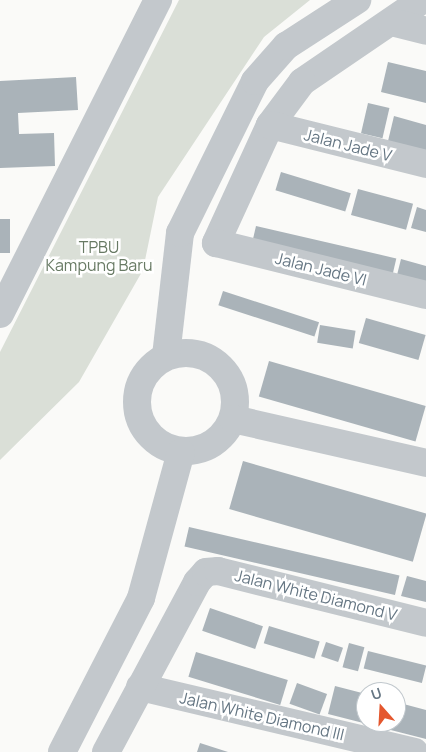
<!DOCTYPE html>
<html>
<head>
<meta charset="utf-8">
<style>
  body { margin:0 }
  #map { position:relative; width:426px; height:752px; overflow:hidden; background:#fafaf8; font-family:Manrope,sans-serif }
  div>[style] { position:absolute }
  [style*='--x'] { left:calc(var(--x)*1px); top:calc(var(--y)*1px); width:calc(var(--w)*1px); rotate:calc(var(--a)*1deg) }
  .green>* { inset:0; background:#dadfd7 }
  .building>* { inset:0; background:#aab3b9; transform-origin:0 0 }
  .minor>* { height:28px; margin:-14px; padding:0 14px; transform-origin:14px; border-radius:14px; background:#c3c8cc }
  .minor>.ring { margin:-14px; padding:0; box-sizing:content-box; background:none; border:28px solid #c3c8cc; border-radius:50% }
  span { translate:-50% -50%; white-space:nowrap; text-align:center; line-height:1.15; -webkit-text-stroke:5px #fff; paint-order:stroke }
  .street-label { font-size:16px; color:#657683 }
  .park-label { font-size:16px; color:#687a64 }
  .north { position:absolute; left:356px; top:682px; width:50px; height:50px; box-sizing:border-box; background:#fff; border:1px solid #c1c8cd; border-radius:50%; rotate:341deg; font-size:14px; font-weight:700; line-height:20px; text-align:center; color:#657683 }
  .north::after { content:''; display:block; margin:auto; width:18px; height:22px; background:#e4572e; clip-path:polygon(50% 0,100% 100%,50% 72%,0 100%) }
</style>
</head>
<body>
<div id="map">
  <div class="green">
    <div style="clip-path:polygon(179px 0,310px 0,264px 37px,158px 197px,143px 270px,79px 382px,0 460px,0 352px)"></div>
  </div>
  <div class="building">
    <div style="clip-path:polygon(388px 62px,426px 71px,426px 103px,381px 92px)"></div>
    <div style="clip-path:polygon(76px 77px,78px 110px,18px 113px,19px 134px,54px 133px,55px 166px,0 168px,0 81px)"></div>
    <div style="left:368px;top:103px;width:22px;height:31px;rotate:13deg"></div>
    <div style="clip-path:polygon(394px 116px,426px 125px,426px 151px,388px 141px)"></div>
    <div style="left:281px;top:172px;width:73px;height:19px;rotate:17deg"></div>
    <div style="left:358px;top:189px;width:57px;height:27px;rotate:15deg"></div>
    <div style="clip-path:polygon(417px 207px,426px 210px,426px 232px,411px 228px)"></div>
    <div style="left:0;top:219px;width:10px;height:34px"></div>
    <div style="left:256px;top:226px;width:144px;height:17px;rotate:13deg"></div>
    <div style="clip-path:polygon(401px 259px,426px 266px,426px 283px,397px 275px)"></div>
    <div style="left:223px;top:291px;width:101px;height:15px;rotate:18deg"></div>
    <div style="left:366px;top:318px;width:62px;height:26px;rotate:16deg"></div>
    <div style="left:320px;top:325px;width:36px;height:18px;rotate:9deg"></div>
    <div style="left:269px;top:361px;width:163px;height:37px;rotate:16deg"></div>
    <div style="left:243px;top:461px;width:191px;height:50px;rotate:16deg"></div>
    <div style="left:189px;top:527px;width:216px;height:20px;rotate:13deg"></div>
    <div style="clip-path:polygon(407px 576px,426px 581px,426px 602px,401px 596px)"></div>
    <div style="left:210px;top:608px;width:56px;height:24px;rotate:19deg"></div>
    <div style="left:269px;top:626px;width:53px;height:18px;rotate:17deg"></div>
    <div style="left:326px;top:642px;width:18px;height:15px;rotate:19deg"></div>
    <div style="left:349px;top:643px;width:16px;height:25px;rotate:15deg"></div>
    <div style="left:368px;top:651px;width:60px;height:18px;rotate:14deg"></div>
    <div style="left:196px;top:652px;width:96px;height:26px;rotate:17deg"></div>
    <div style="left:297px;top:683px;width:32px;height:22px;rotate:20deg"></div>
    <div style="clip-path:polygon(335px 686px,366px 694px,366px 722px,396px 722px,396px 702px,426px 710px,426px 739px,328px 714px)"></div>
    <div style="clip-path:polygon(200px 743px,228px 752px,197px 752px)"></div>
  </div>
  <div class="minor">
    <div style="--x:422;--y:0;--w:145;--a:145.7"></div>
    <div style="--x:302;--y:82;--w:54;--a:126.7"></div>
    <div style="--x:270;--y:125;--w:130;--a:114.6"></div>
    <div style="--x:216;--y:243;--w:216;--a:13.9"></div>
    <div style="--x:391;--y:22;--w:36;--a:14"></div>
    <div style="--x:270;--y:125;--w:161;--a:14"></div>
    <div style="--x:0;--y:314;--w:352;--a:-63.3"></div>
    <div class="ring" style="left:137px;top:353px;width:70px;height:70px"></div>
    <div style="--x:166;--y:356;--w:124;--a:-83.5"></div>
    <div style="--x:180;--y:233;--w:169;--a:-63.7"></div>
    <div style="--x:255;--y:81;--w:47;--a:-48.5"></div>
    <div style="--x:286;--y:46;--w:85;--a:-32.9"></div>
    <div style="--x:233;--y:419;--w:198;--a:12.8"></div>
    <div style="--x:140;--y:687;--w:282;--a:13.3"></div>
    <div style="--x:62;--y:752;--w:173;--a:-62.8"></div>
    <div style="--x:141;--y:598;--w:151;--a:-74.7"></div>
    <div style="--x:106;--y:752;--w:193;--a:-61.8"></div>
    <div style="--x:197;--y:582;--w:13;--a:-48"></div>
    <div style="--x:206;--y:572;--w:12;--a:-5"></div>
    <div style="--x:218;--y:571;--w:214;--a:14"></div>
  </div>
  <div class="street-label">
    <span style="left:348px;top:145px;rotate:14deg">Jalan Jade V</span>
    <span style="left:321px;top:269px;rotate:14deg">Jalan Jade VI</span>
    <span style="left:316px;top:595px;rotate:14deg">Jalan White Diamond V</span>
    <span style="left:262px;top:716px;rotate:13deg">Jalan White Diamond III</span>
  </div>
  <div class="park-label">
    <span style="left:99px;top:256px">TPBU<br>Kampung Baru</span>
  </div>
  <div class="north">U</div>
</div>
</body>
</html>
